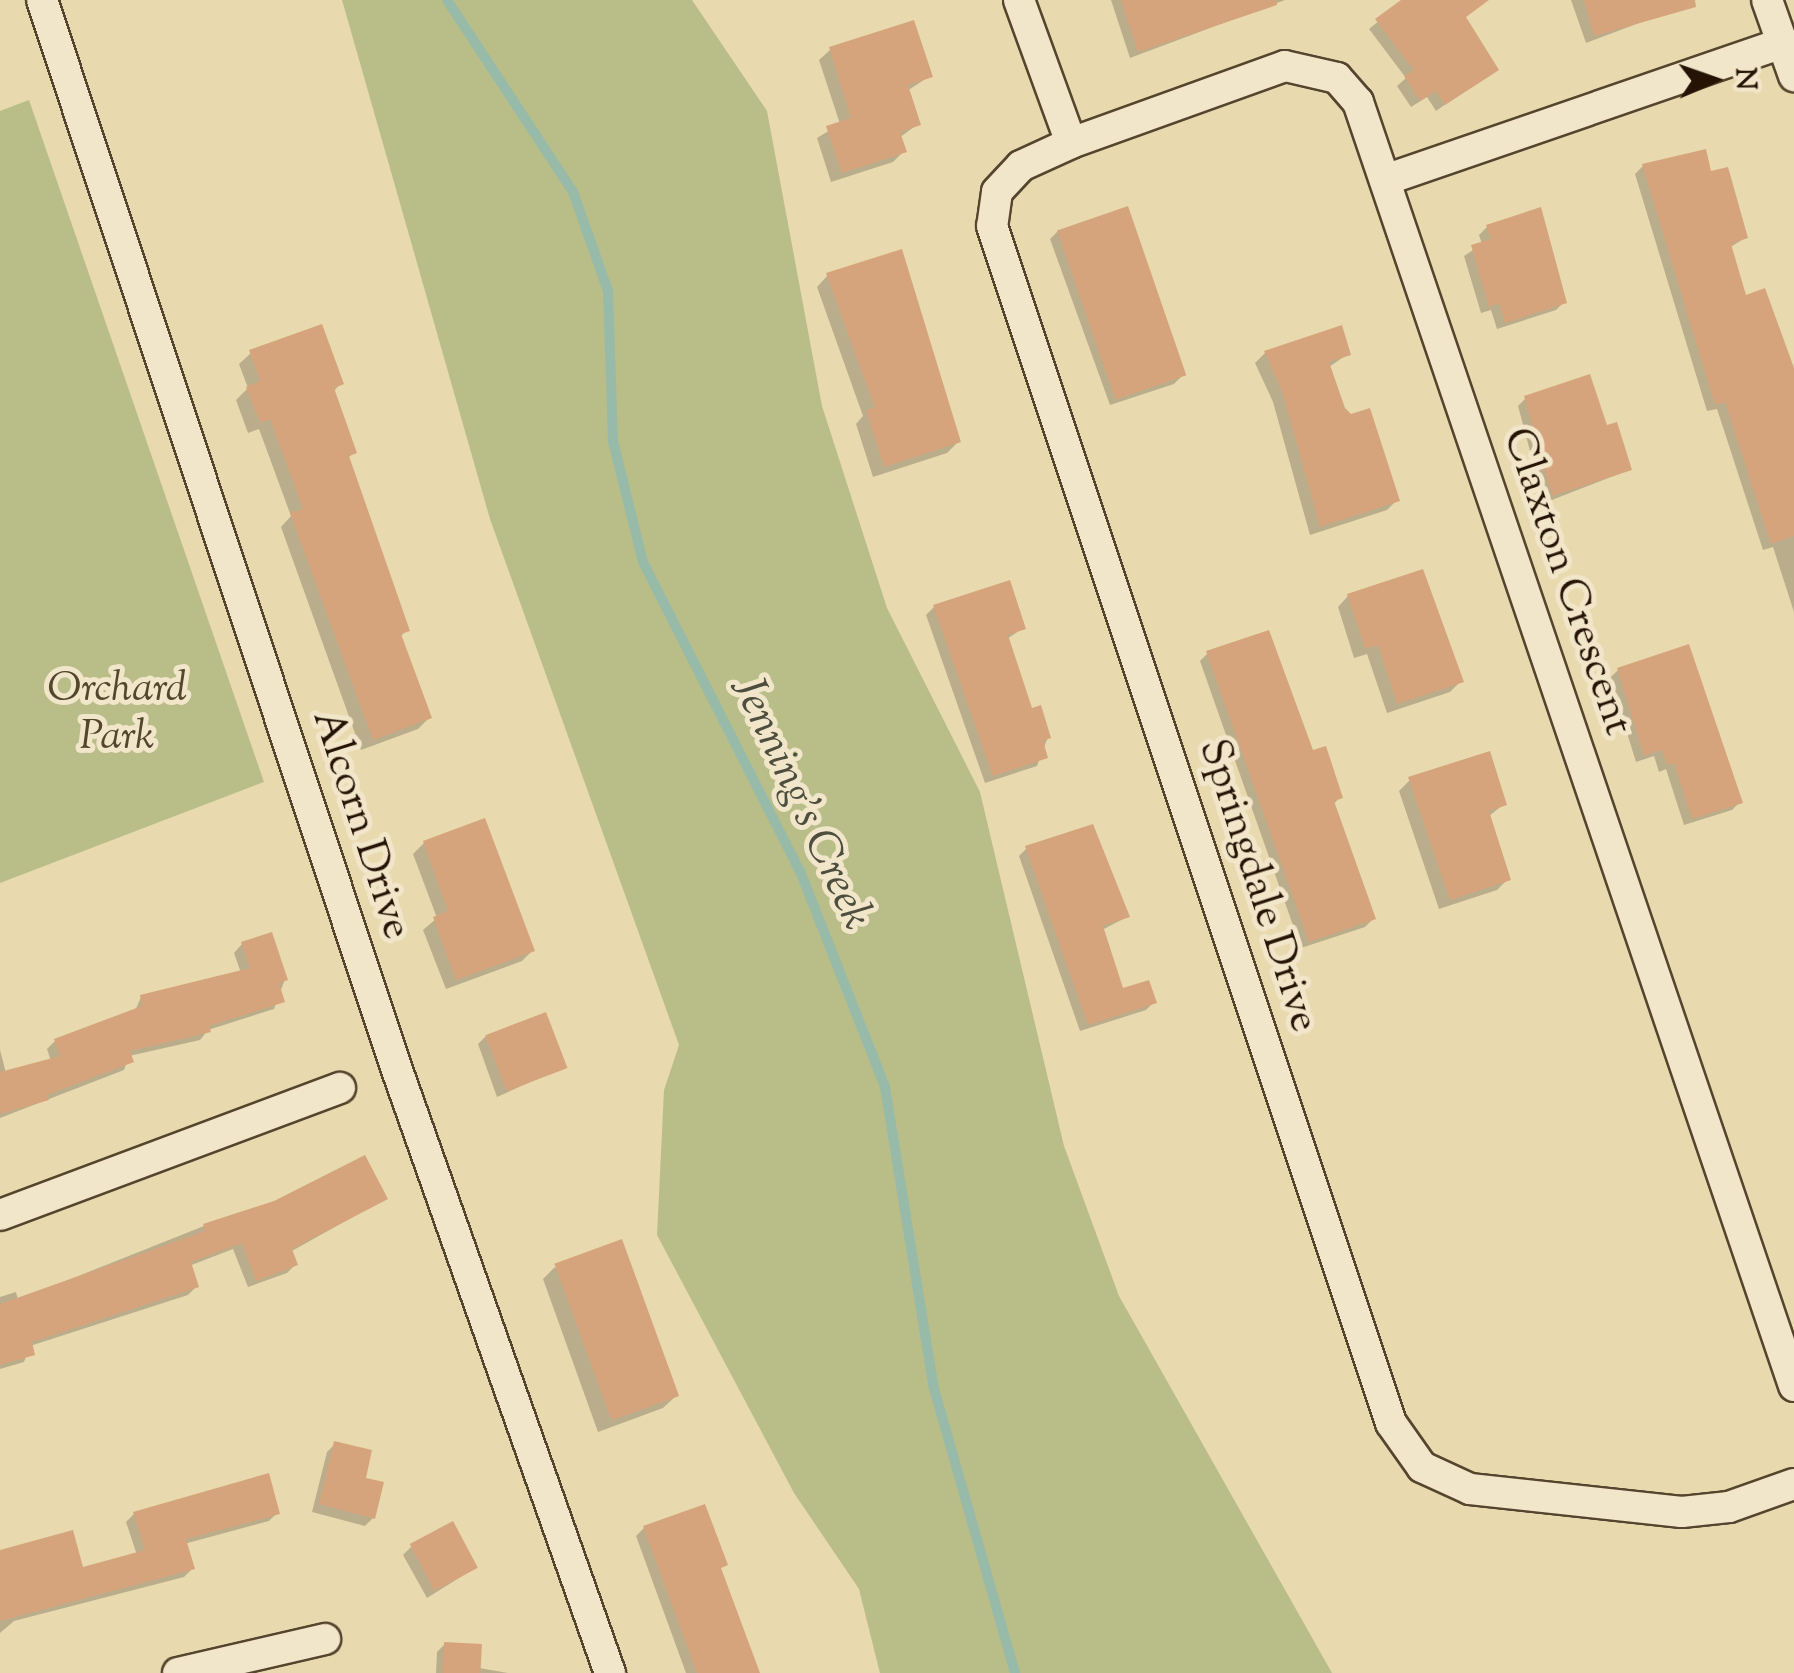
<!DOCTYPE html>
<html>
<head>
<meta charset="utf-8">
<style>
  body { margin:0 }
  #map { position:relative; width:1794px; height:1673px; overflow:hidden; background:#e9d9ae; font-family:"Sorts Mill Goudy",serif }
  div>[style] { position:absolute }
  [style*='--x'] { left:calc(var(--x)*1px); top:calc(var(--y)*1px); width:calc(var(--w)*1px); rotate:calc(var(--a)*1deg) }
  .green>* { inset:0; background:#b9be89 }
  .shadow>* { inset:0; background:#0003 }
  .stream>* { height:10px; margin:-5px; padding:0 5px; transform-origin:5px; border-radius:5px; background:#97baa9 }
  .building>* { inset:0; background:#d5a47d; transform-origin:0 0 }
  .roads { filter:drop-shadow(2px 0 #56452e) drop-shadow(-2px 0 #56452e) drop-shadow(0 2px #56452e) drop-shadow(0 -2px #56452e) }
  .street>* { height:30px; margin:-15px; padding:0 15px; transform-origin:15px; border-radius:15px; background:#f1e6ca }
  span { translate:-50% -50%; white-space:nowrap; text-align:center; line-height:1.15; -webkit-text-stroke:10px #f1e6ca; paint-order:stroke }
  .street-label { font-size:42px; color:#251404 }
  .park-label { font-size:42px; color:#51472c; font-style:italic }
  .water-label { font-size:45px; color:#4d4e3e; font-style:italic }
  .north { position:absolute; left:1664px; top:30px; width:100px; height:100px; -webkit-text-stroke:8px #f1e6ca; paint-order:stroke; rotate:88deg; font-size:28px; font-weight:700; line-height:40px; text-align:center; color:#251404 }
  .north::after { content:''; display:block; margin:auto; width:35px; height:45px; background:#251404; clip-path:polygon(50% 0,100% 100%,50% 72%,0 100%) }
</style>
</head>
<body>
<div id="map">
  <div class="green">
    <div style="clip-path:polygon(342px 0,692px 0,767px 111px,822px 406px,887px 608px,980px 792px,1064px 1146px,1119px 1296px,1332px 1673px,880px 1673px,859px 1589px,794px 1493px,657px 1235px,664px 1090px,679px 1045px,490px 519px)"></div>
    <div style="clip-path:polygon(29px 100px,264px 782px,0 883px,0 111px)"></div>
  </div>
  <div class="shadow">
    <div style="clip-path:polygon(1111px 0,1285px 0,1130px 58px)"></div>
    <div style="clip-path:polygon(1405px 0,1453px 0,1496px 69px,1436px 111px,1427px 97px,1411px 107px,1397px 86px,1406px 78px,1369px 29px)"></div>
    <div style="clip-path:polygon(1571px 0,1650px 0,1655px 17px,1586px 43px)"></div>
    <div style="clip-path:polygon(830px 50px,930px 76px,907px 91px,918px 124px,899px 138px,904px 151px,893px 162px,831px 182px,817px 138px,840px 124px,819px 60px)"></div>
    <div style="clip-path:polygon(1643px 166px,1709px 174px,1745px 238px,1729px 248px,1744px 298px,1794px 379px,1794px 612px,1773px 547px,1763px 550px,1717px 409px,1707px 411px,1635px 174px)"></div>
    <div style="clip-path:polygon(1487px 227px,1564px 302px,1556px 310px,1497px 329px,1491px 310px,1481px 313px,1464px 256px,1482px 244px,1479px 235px)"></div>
    <div style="clip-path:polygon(1058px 231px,1182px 376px,1174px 384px,1110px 405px,1050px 239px)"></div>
    <div style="clip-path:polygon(828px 275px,958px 442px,947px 453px,873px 477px,856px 424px,863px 416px,817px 287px)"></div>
    <div style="clip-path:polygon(251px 353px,341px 383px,333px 392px,354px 452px,347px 459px,407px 630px,399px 638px,429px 718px,418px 729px,361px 750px,281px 527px,291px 516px,259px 429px,248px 433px,236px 400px,248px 388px,239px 364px)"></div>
    <div style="clip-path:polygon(1265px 353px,1348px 354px,1329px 367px,1342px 409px,1397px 500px,1387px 510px,1310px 535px,1273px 402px,1255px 363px)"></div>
    <div style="clip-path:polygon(1526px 398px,1605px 429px,1629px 470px,1544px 503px,1518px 406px)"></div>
    <div style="clip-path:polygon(1348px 596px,1461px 681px,1450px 692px,1387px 713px,1367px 654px,1354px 658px,1338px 607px)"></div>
    <div style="clip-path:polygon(934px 607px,1023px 628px,1007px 639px,1030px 711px,1048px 737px,1037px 766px,985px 783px,926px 615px)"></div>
    <div style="clip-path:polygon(1208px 653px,1312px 753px,1340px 797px,1333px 805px,1373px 919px,1365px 927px,1301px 948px,1200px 661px)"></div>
    <div style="clip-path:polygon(1618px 670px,1740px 802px,1732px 810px,1684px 825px,1666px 769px,1659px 772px,1654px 756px,1636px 762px,1610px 678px)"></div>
    <div style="clip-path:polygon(1410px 780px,1504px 804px,1488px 817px,1508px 879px,1497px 890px,1439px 909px,1399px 791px)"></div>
    <div style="clip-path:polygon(424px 843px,533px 950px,522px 961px,446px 989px,423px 930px,437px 918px,413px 854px)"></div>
    <div style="clip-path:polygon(1027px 848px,1127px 917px,1102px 930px,1121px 992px,1154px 1002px,1146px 1010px,1080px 1031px,1019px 856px)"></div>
    <div style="clip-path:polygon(242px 944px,285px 979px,274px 1009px,208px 1030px,200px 1040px,129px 1056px,124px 1070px,0 1118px,0 1050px,6px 1073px,51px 1061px,47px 1049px,55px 1041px,135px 1011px,141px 997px,241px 973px,234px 953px)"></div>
    <div style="clip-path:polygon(486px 1036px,564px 1067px,497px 1097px,478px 1044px)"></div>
    <div style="clip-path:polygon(385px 1199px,290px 1252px,295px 1265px,287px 1273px,248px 1287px,233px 1249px,189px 1266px,196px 1287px,188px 1295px,30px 1346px,24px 1362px,0 1369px,0 1297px,16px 1292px,18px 1300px,204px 1226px)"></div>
    <div style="clip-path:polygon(555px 1267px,676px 1396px,663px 1408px,598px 1432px,543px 1279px)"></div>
    <div style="clip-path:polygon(335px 1444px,363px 1480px,373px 1518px,365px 1526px,312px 1512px,327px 1452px)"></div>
    <div style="clip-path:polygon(277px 1513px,269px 1521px,184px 1544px,192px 1569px,184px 1577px,14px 1621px,0 1633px,0 1557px,81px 1570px,137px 1555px,126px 1522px,134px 1514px)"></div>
    <div style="clip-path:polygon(644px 1528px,725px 1564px,719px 1570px,758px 1673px,686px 1673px,636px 1536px)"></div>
    <div style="clip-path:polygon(411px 1547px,475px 1568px,427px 1598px,403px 1555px)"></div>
    <div style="clip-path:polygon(445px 1644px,479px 1668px,508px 1673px,436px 1673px,437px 1652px)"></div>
  </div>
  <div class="stream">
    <div style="--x:447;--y:0;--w:230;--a:56.7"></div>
    <div style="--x:573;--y:192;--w:105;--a:70.5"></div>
    <div style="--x:608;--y:291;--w:150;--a:88.1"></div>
    <div style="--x:613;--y:441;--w:125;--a:76.1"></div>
    <div style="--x:643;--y:562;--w:347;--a:63.1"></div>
    <div style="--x:800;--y:871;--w:232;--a:68.5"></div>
    <div style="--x:885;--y:1087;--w:302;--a:80.8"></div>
    <div style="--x:933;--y:1385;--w:299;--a:74.1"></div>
  </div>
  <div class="building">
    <div style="clip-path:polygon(1121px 0,1276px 0,1277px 5px,1138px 52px)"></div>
    <div style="clip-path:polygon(1401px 0,1489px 0,1466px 17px,1499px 70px,1445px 105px,1436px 91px,1420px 101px,1404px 76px,1414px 70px,1375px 19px)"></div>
    <div style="clip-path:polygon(1584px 0,1695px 0,1696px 7px,1594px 36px)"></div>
    <div style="clip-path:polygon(914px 20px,933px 77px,908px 85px,921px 125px,900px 132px,907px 152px,842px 173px,826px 126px,851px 118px,829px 47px)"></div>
    <div style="clip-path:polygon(1706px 149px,1711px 171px,1728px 167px,1748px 238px,1731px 244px,1746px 295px,1765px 288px,1794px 368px,1794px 536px,1771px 544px,1725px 402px,1715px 405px,1642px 164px)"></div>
    <div style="left:1128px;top:206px;width:179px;height:75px;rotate:71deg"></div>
    <div style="clip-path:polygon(1541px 207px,1567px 303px,1505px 323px,1499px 303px,1489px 307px,1471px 245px,1491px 239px,1486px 225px)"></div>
    <div style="clip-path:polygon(902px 249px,961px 442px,884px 467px,866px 410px,875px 408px,826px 273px)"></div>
    <div style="clip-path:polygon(322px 324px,344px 384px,334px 388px,357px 453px,349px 456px,410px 631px,401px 634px,432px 718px,373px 740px,290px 513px,303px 509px,270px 419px,260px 423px,246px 387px,260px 381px,249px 350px)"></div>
    <div style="clip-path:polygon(1342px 325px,1351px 355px,1329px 362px,1345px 408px,1351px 414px,1370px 408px,1400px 501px,1320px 527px,1282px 391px,1264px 351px)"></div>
    <div style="clip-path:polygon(1590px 374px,1607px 425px,1617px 422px,1632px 470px,1552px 496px,1524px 396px)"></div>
    <div style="clip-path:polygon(1423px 569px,1464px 682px,1397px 704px,1378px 645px,1365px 649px,1347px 594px)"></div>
    <div style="clip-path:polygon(1010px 580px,1026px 629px,1008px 635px,1032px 708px,1041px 705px,1051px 738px,1043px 741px,1048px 758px,993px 776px,933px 605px)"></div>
    <div style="clip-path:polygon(1269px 630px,1313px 750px,1326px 746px,1343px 798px,1334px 801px,1376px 919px,1309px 942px,1206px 651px)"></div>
    <div style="clip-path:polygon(1689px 644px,1743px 803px,1692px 819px,1674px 763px,1667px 765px,1662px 750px,1644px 756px,1617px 668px)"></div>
    <div style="clip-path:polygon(1490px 751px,1507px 805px,1489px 811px,1511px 880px,1450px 900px,1408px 777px)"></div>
    <div style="clip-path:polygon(485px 818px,535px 951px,456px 980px,433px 917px,448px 911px,423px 841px)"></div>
    <div style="clip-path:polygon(1093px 824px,1130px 917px,1103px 926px,1123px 988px,1149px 980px,1157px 1003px,1088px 1025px,1025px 846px)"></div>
    <div style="clip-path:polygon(272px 932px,288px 980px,279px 983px,285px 1002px,209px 1026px,211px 1032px,130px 1051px,134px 1062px,47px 1095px,49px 1100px,0 1114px,0 1072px,60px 1056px,54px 1039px,142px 1006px,140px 995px,250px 968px,241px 942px)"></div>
    <div style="left:546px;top:1012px;width:60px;height:65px;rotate:69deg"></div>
    <div style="clip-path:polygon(365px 1155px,388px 1199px,292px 1249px,298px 1265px,256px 1281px,242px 1243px,191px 1262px,199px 1287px,32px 1342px,35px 1355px,0 1365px,0 1304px,205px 1231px,203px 1224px,274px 1201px)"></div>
    <div style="left:622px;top:1239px;width:167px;height:72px;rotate:70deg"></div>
    <div style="clip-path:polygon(334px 1441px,372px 1450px,366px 1478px,384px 1482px,375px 1519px,319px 1504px)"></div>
    <div style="clip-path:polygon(269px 1473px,280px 1514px,186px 1539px,195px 1569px,0 1621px,0 1550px,73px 1530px,83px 1567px,145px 1550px,133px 1512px)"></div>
    <div style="clip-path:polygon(705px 1504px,728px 1565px,721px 1568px,760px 1673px,697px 1673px,643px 1526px)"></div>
    <div style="left:453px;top:1521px;width:53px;height:49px;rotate:62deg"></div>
    <div style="left:444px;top:1642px;width:38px;height:31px;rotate:3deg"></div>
  </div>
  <div class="roads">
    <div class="street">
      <div style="--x:42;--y:0;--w:1124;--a:71.65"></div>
      <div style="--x:396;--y:1067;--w:643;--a:70.55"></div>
      <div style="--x:1019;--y:0;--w:152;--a:70"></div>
      <div style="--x:1071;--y:143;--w:55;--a:155.3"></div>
      <div style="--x:1021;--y:166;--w:35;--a:133"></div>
      <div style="--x:997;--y:192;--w:34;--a:98"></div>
      <div style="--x:992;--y:226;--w:1262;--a:71.57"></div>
      <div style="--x:1391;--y:1423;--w:54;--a:54.8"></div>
      <div style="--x:1422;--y:1467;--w:53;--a:24.6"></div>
      <div style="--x:1470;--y:1489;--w:213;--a:6.2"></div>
      <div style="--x:1682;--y:1512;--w:47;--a:-6.1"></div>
      <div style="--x:1729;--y:1507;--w:69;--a:-19.5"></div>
      <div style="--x:1767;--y:0;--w:81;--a:70.4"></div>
      <div style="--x:1071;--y:143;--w:227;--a:-19.8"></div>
      <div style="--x:1285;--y:66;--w:53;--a:13"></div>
      <div style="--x:1337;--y:78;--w:32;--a:49"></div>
      <div style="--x:1358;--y:102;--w:1356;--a:71.24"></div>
      <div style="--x:1385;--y:180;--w:421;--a:-19"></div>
      <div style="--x:0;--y:1215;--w:363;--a:-20.5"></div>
      <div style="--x:178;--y:1673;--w:151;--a:-13"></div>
    </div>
  </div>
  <div class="street-label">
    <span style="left:1566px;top:582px;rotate:71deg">Claxton Crescent</span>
    <span style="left:360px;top:825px;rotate:72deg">Alcorn Drive</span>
    <span style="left:1257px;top:886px;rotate:72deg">Springdale Drive</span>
  </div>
  <div class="park-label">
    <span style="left:117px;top:714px">Orchard<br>Park</span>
  </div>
  <div class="water-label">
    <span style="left:800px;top:804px;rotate:65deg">Jenning's Creek</span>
  </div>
  <div class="north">N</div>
</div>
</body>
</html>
